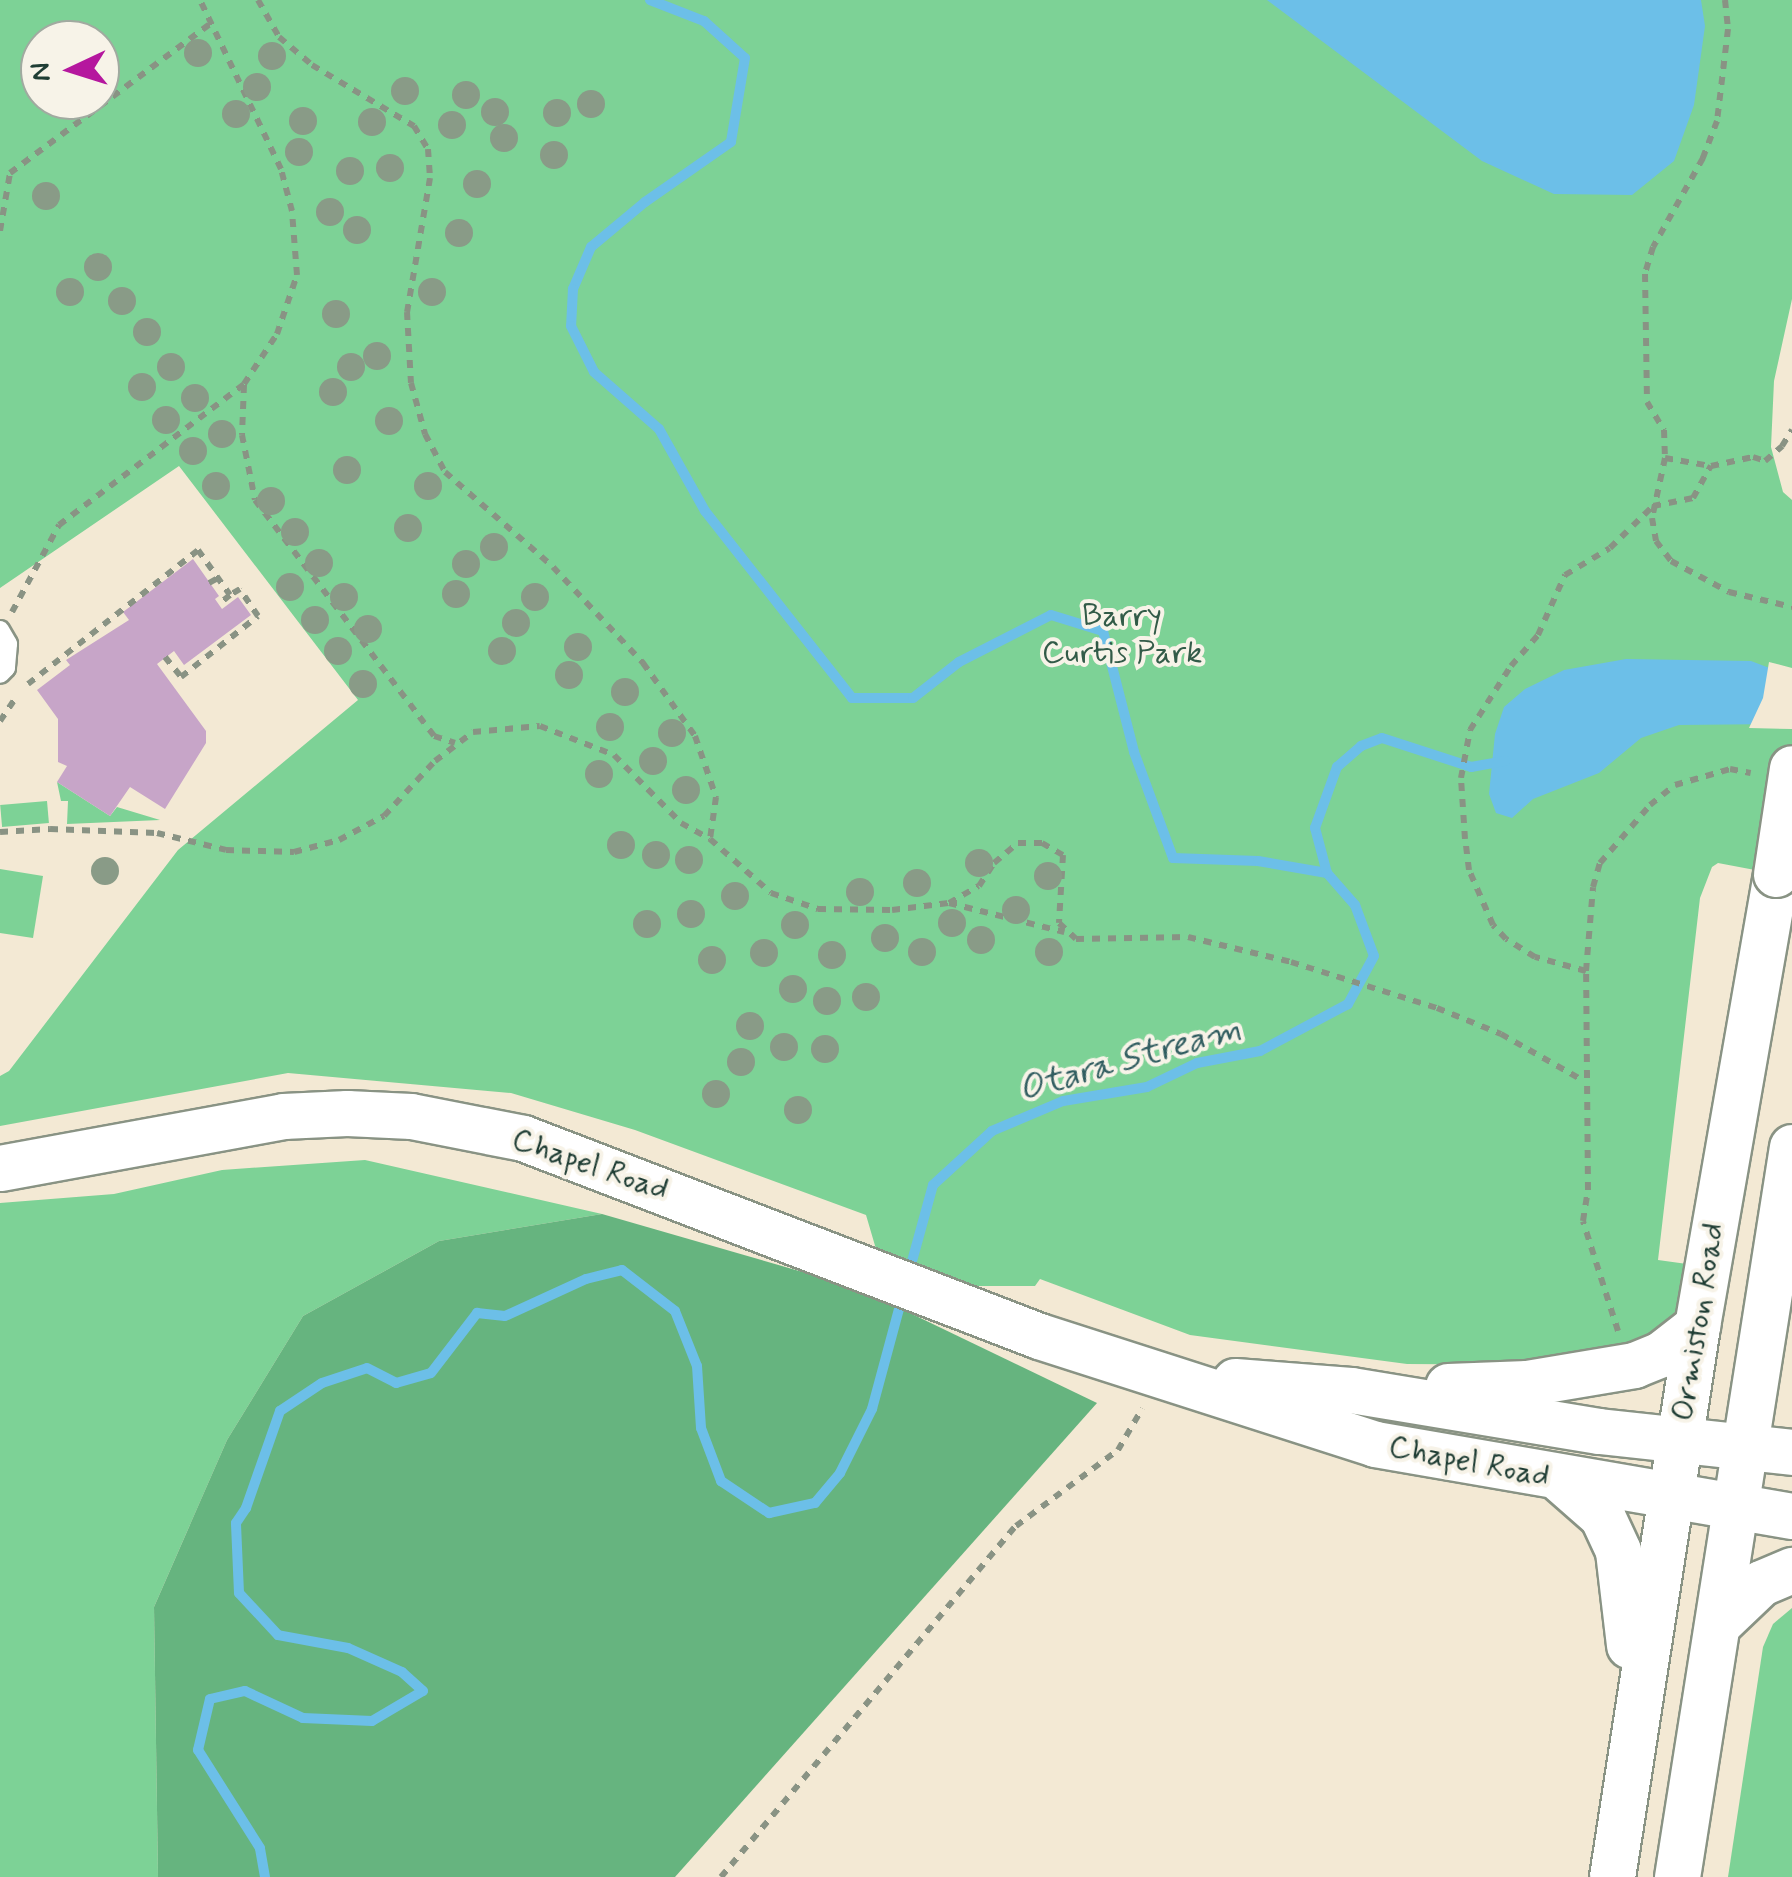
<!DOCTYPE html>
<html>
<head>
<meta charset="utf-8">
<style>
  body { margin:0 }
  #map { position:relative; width:1792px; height:1877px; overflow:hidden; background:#f3e9d4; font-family:Mynerve,sans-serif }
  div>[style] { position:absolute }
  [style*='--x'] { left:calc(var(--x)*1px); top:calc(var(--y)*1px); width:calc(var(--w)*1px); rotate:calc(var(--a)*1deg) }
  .green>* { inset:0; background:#7dd296; transform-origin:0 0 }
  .forest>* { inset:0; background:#66b47f }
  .water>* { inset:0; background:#6cbfe8 }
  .pier>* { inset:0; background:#f3e9d4 }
  .stream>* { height:10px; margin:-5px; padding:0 5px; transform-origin:5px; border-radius:5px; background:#6cbfe8 }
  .building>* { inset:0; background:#c7a5c8 }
  .path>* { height:6px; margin-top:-3px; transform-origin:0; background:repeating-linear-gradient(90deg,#899384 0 8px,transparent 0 16px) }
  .roads { filter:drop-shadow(2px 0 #899384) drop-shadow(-2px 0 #899384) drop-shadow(0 2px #899384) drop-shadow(0 -2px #899384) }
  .lane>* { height:18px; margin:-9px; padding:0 9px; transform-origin:9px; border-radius:9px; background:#fff }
  .secondary>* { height:45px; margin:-22.5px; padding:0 22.5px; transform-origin:22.5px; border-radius:22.5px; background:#fff }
  .bridges { filter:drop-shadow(2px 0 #899384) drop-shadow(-2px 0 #899384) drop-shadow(0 2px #899384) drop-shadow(0 -2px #899384) }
  .secondary-bridge>* { height:45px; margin:-22.5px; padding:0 22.5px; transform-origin:22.5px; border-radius:22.5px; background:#fff }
  .trees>* { width:28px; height:28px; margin:-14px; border-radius:50%; background:#899b87 }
  span { translate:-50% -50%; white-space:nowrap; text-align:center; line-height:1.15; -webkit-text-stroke:8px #f7f3e8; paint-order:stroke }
  .park-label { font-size:32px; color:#325b48 }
  .street-label { font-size:32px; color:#1f3d34 }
  .water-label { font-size:35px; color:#325e61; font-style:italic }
  .north { position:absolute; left:20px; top:20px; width:100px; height:100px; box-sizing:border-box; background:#f7f3e8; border:2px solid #a1aaa0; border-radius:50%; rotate:266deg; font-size:28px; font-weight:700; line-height:40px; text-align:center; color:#1f3d34 }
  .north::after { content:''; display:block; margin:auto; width:35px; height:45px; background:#b5179e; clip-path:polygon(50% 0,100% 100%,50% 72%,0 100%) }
</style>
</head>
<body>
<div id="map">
  <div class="green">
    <div style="clip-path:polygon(evenodd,0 0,1792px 0,1792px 299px,1774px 381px,1771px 447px,1783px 492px,1792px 500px,1792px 877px,1718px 863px,1712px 867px,1700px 898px,1658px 1260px,1687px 1264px,1679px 1305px,1666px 1327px,1652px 1340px,1560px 1365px,1407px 1364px,1190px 1335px,1040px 1279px,1035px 1286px,955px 1286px,876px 1249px,866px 1215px,635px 1130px,511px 1093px,288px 1073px,0 1126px,0 1076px,9px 1071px,178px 850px,358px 700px,179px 466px,0 588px,0 0,40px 40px,100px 40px,100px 100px,40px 100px,40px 40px)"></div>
    <div style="clip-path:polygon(57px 782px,110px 816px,117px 807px,160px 820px,67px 824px,68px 801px,61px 801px)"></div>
    <div style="left:47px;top:801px;width:22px;height:47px;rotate:85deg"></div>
    <div style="clip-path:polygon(0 869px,43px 876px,33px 938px,0 933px)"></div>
    <div style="clip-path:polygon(365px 1160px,602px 1214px,439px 1241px,303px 1316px,227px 1440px,154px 1607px,158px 1877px,0 1877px,0 1203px,114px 1194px,222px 1170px)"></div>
    <div style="clip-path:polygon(1792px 1608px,1792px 1877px,1728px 1877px,1763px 1647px,1773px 1624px)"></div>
  </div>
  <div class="forest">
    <div style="clip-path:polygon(602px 1214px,858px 1288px,1097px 1403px,675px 1877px,158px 1877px,154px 1607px,227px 1440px,303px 1316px,439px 1241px)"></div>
  </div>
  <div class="water">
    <div style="clip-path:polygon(1267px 0,1701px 0,1705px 26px,1694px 105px,1674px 161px,1632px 195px,1554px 194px,1482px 161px)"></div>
    <div style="clip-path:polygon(1626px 659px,1751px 661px,1780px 672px,1792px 724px,1679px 725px,1641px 738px,1599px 773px,1533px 799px,1512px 818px,1496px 813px,1489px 794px,1495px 734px,1504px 707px,1525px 689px,1564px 670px)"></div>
  </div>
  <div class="pier">
    <div style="clip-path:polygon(1769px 662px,1792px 668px,1792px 729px,1749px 728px,1763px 698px)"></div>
  </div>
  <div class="stream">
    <div style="--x:650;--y:0;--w:58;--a:21.3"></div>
    <div style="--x:704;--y:21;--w:55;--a:42.1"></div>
    <div style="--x:745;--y:58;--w:85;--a:99.5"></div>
    <div style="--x:731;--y:142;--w:105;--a:145.1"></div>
    <div style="--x:645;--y:202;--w:70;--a:140.2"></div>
    <div style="--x:591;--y:247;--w:46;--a:113.2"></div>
    <div style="--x:573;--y:289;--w:37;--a:93"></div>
    <div style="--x:571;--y:326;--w:51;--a:63.4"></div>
    <div style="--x:594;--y:372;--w:86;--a:41.2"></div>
    <div style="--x:659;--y:429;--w:94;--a:60.7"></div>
    <div style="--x:705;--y:511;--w:238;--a:51.8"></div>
    <div style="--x:852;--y:698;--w:61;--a:0"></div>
    <div style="--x:913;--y:698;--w:58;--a:-38"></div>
    <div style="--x:959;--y:662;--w:103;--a:-27.1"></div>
    <div style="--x:1051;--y:615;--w:54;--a:17.1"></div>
    <div style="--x:1103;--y:631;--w:125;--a:75.6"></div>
    <div style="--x:1134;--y:752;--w:113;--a:69.8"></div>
    <div style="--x:1173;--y:858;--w:85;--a:2"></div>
    <div style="--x:1258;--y:861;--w:70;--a:9.9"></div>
    <div style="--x:1327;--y:873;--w:43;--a:48.8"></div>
    <div style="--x:1355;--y:905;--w:54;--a:69.6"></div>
    <div style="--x:1374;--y:956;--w:55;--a:118.4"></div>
    <div style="--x:1348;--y:1004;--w:100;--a:151.9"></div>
    <div style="--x:1260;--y:1051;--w:64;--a:169.2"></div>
    <div style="--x:1197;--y:1063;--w:55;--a:154.4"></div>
    <div style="--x:1147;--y:1087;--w:85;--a:170.5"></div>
    <div style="--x:1063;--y:1101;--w:77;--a:157.1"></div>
    <div style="--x:992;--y:1131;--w:80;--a:137.5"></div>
    <div style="--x:933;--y:1185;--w:94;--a:105.4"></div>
    <div style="--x:1327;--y:873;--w:47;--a:-104.9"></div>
    <div style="--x:1315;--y:828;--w:65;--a:-70.2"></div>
    <div style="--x:1337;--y:767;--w:32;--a:-41"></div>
    <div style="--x:1361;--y:746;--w:22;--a:-21"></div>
    <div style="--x:1382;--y:738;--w:94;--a:18"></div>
    <div style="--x:1471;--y:767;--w:35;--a:-10"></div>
    <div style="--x:265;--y:1877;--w:29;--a:-100"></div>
    <div style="--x:260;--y:1848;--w:116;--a:-122.3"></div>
    <div style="--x:198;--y:1750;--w:52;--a:-76.8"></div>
    <div style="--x:210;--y:1699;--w:36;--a:-13"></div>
    <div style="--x:245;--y:1691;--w:64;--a:25"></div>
    <div style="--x:303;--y:1718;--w:69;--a:2.5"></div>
    <div style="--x:372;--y:1721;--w:59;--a:-30.5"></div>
    <div style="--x:423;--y:1691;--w:28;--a:-138"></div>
    <div style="--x:402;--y:1672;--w:59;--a:-156"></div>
    <div style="--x:348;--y:1648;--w:71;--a:-169.5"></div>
    <div style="--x:278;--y:1635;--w:57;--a:-132.9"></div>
    <div style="--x:239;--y:1593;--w:70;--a:-92.5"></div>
    <div style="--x:236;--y:1523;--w:18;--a:-56"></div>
    <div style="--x:246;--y:1508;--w:103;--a:-70.7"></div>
    <div style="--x:280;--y:1411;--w:50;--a:-33.7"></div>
    <div style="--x:322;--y:1383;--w:47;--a:-18.4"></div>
    <div style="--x:367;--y:1368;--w:33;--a:27"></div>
    <div style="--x:396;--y:1383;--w:36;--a:-16"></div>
    <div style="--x:431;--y:1373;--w:76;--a:-52.5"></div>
    <div style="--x:477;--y:1313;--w:28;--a:6"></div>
    <div style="--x:505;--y:1316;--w:89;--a:-24.6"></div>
    <div style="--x:586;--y:1279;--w:37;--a:-14"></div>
    <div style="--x:622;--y:1270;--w:67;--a:37.7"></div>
    <div style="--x:675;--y:1311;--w:59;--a:68.2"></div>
    <div style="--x:697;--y:1366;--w:62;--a:86.3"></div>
    <div style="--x:701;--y:1428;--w:57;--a:69.3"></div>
    <div style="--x:721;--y:1481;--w:58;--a:33.7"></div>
    <div style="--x:769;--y:1513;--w:47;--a:-12.3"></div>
    <div style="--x:815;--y:1503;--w:39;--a:-50"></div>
    <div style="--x:840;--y:1473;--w:72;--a:-63.4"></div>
    <div style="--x:872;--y:1409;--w:115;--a:-74.9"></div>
  </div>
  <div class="building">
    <div style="clip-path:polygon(193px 559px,219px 596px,215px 599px,222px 609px,238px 597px,251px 615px,184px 665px,174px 651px,157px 664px,206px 731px,206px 743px,165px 809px,130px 787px,110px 816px,57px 782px,67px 766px,58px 762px,58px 719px,37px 690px,70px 665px,66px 660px,129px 620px,123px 612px)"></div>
  </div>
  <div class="path">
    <div style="--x:258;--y:0;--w:43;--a:60.4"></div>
    <div style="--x:279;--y:37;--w:43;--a:40.3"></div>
    <div style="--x:312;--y:65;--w:119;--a:30.9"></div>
    <div style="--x:414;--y:126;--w:27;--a:59"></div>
    <div style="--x:428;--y:149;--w:29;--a:86"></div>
    <div style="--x:430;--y:178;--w:136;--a:99.7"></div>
    <div style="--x:407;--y:312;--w:71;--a:86.8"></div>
    <div style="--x:411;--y:383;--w:53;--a:74.6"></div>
    <div style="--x:425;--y:434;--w:43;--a:62.2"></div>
    <div style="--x:445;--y:472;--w:144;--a:41.3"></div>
    <div style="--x:553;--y:567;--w:132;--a:46.8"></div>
    <div style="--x:643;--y:663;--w:90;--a:54.5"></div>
    <div style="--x:695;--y:736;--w:65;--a:71"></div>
    <div style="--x:716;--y:797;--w:42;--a:98.1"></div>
    <div style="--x:710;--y:839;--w:81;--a:41.5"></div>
    <div style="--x:771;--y:893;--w:50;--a:18.8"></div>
    <div style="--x:818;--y:909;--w:74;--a:0.8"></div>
    <div style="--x:892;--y:910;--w:57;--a:-7"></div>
    <div style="--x:949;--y:903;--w:34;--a:-30"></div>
    <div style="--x:979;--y:886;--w:27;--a:-57"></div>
    <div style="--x:994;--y:863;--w:31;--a:-40"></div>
    <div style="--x:1018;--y:843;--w:24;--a:0"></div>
    <div style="--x:1042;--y:843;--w:24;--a:30"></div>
    <div style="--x:1063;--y:855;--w:68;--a:93.4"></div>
    <div style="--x:1059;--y:923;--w:23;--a:43"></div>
    <div style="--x:1076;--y:939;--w:112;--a:-1"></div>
    <div style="--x:1188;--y:937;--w:106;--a:13.6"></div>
    <div style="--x:1291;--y:962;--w:153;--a:17.5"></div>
    <div style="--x:1437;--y:1008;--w:69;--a:22.1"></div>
    <div style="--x:1501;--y:1034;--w:95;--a:29.5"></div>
    <div style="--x:1725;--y:0;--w:29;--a:84"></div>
    <div style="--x:1728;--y:29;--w:93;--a:96.8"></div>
    <div style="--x:1717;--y:121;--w:40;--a:111"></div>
    <div style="--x:1703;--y:158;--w:102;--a:119.3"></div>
    <div style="--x:1653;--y:247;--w:28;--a:107"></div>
    <div style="--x:1645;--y:274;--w:128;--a:89.1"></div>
    <div style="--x:1647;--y:402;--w:33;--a:59"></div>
    <div style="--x:1664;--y:430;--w:28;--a:88"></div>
    <div style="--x:1665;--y:458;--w:61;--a:102.2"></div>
    <div style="--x:1652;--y:518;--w:23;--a:80"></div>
    <div style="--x:1656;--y:541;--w:25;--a:53"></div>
    <div style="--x:1671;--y:561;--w:66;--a:28.1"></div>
    <div style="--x:1729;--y:592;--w:65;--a:13.4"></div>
    <div style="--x:0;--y:231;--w:59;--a:-80.2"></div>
    <div style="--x:10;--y:173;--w:251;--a:-36.7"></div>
    <div style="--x:244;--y:385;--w:50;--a:92.3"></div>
    <div style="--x:242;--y:435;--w:66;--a:78.7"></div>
    <div style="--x:255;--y:500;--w:296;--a:52.8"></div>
    <div style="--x:434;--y:736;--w:22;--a:18"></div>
    <div style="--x:1665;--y:458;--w:47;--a:9.9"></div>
    <div style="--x:209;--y:583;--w:10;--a:-29"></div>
    <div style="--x:12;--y:612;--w:99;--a:-61.6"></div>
    <div style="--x:59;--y:525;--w:233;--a:-37.3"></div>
    <div style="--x:244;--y:384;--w:60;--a:-56.6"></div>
    <div style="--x:277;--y:334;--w:62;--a:-71.3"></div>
    <div style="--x:297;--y:275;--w:64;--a:-94.5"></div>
    <div style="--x:292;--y:211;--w:43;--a:-104.7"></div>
    <div style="--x:281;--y:169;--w:187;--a:-115.6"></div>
    <div style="--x:165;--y:657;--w:26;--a:51"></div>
    <div style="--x:181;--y:677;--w:98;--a:-38.4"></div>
    <div style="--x:258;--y:616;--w:32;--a:-124"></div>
    <div style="--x:240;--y:589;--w:12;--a:149"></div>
    <div style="--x:28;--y:684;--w:216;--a:-38.2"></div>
    <div style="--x:198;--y:550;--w:55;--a:54.6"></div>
    <div style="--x:230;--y:595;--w:14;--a:141"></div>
    <div style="--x:0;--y:721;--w:29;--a:-56"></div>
    <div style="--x:0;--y:832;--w:50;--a:-3.4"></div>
    <div style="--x:50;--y:829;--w:107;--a:2.1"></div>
    <div style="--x:157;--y:833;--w:71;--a:13.8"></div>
    <div style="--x:226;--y:850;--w:68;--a:1.7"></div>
    <div style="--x:294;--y:852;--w:47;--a:-14.9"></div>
    <div style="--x:339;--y:840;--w:51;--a:-28.1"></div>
    <div style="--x:384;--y:816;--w:75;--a:-47.2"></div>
    <div style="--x:435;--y:761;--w:48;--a:-37.3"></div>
    <div style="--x:473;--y:732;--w:67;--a:-5.1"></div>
    <div style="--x:540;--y:726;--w:79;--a:21.4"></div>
    <div style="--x:614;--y:755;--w:95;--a:45.4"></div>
    <div style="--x:681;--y:823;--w:33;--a:29"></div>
    <div style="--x:949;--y:903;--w:119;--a:14.2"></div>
    <div style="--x:1586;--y:971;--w:53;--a:-164.6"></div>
    <div style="--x:1535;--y:957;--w:34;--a:-148"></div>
    <div style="--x:1506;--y:939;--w:19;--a:-133"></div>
    <div style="--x:1493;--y:925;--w:60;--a:-113.6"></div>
    <div style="--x:1469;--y:870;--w:31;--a:-97"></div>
    <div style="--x:1465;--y:839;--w:61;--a:-93.8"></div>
    <div style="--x:1461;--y:778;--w:49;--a:-79.4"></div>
    <div style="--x:1470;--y:730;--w:76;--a:-57.4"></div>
    <div style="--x:1511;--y:666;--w:41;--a:-48.9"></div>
    <div style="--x:1538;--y:635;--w:66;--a:-65.8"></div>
    <div style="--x:1565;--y:575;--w:52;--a:-31"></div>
    <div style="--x:1610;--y:548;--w:60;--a:-44.3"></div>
    <div style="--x:1653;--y:506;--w:41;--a:-11.3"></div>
    <div style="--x:1693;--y:498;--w:37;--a:-61"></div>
    <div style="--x:1711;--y:466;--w:43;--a:-12.1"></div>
    <div style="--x:1753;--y:457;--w:13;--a:18"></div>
    <div style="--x:1765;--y:461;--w:23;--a:-41"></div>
    <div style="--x:1782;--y:446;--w:19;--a:-58"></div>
    <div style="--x:1618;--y:1331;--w:115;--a:-107.7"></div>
    <div style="--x:1583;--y:1221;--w:31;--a:-81"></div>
    <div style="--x:1588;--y:1190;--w:219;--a:-90.5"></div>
    <div style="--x:1586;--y:971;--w:84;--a:-85.2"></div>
    <div style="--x:1593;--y:887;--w:25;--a:-74"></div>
    <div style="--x:1600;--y:863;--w:77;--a:-49.2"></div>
    <div style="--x:1650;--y:805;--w:32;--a:-39"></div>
    <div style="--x:1675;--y:785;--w:57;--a:-16.2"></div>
    <div style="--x:1730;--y:769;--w:21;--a:11"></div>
    <div style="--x:721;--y:1877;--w:459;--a:-50"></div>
    <div style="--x:1016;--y:1526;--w:127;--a:-36.7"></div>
    <div style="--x:1118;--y:1450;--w:48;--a:-59.7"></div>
  </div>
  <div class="roads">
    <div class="lane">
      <div style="--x:0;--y:630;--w:16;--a:60"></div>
      <div style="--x:8;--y:644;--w:24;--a:95"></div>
      <div style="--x:6;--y:668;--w:8;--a:135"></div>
    </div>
    <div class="secondary">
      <div style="--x:0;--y:1168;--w:288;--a:-10.4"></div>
      <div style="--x:283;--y:1116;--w:64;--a:-2.7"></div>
      <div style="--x:347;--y:1113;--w:64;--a:2.7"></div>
      <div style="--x:411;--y:1116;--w:114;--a:11.1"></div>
      <div style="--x:523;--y:1138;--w:553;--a:20.99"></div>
      <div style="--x:1039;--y:1336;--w:353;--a:17.8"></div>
      <div style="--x:1375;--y:1444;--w:423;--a:9.8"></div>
      <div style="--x:1235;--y:1381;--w:116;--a:4.4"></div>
      <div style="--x:1351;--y:1390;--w:251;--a:9.4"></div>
      <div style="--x:1599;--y:1431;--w:194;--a:6.2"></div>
      <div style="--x:1448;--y:1386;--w:79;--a:-2.2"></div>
      <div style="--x:1527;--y:1383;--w:109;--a:-9.5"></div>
      <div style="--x:1634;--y:1365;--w:29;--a:-22"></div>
      <div style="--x:1661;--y:1354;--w:46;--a:-37.9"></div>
      <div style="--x:1561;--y:1480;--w:55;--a:41.3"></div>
      <div style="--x:1602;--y:1516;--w:38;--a:65"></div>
      <div style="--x:1618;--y:1551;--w:95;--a:83.3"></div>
      <div style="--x:1719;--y:1623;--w:58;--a:-43.6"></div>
      <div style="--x:1761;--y:1583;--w:34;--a:-23"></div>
      <div style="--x:1612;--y:1877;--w:558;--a:-81.23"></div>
      <div style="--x:1697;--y:1326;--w:459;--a:-80.1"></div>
      <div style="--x:1677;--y:1877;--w:739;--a:-81.05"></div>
    </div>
  </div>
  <div class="bridges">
    <div class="secondary-bridge">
      <div style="--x:1776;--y:874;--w:107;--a:-81.4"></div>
    </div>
  </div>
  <div class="trees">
    <div style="left:198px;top:53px"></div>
    <div style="left:272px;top:56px"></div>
    <div style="left:257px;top:87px"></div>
    <div style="left:405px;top:91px"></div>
    <div style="left:466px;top:95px"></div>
    <div style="left:591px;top:104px"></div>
    <div style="left:495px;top:112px"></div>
    <div style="left:557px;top:113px"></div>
    <div style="left:236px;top:114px"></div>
    <div style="left:303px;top:121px"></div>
    <div style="left:372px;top:122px"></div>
    <div style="left:452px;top:125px"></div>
    <div style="left:504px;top:138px"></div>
    <div style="left:299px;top:152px"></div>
    <div style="left:554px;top:155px"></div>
    <div style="left:390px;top:168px"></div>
    <div style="left:350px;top:171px"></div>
    <div style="left:477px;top:184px"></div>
    <div style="left:46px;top:196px"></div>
    <div style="left:330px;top:212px"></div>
    <div style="left:357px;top:230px"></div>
    <div style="left:459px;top:233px"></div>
    <div style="left:98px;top:267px"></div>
    <div style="left:70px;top:292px"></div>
    <div style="left:432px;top:292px"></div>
    <div style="left:122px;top:301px"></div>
    <div style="left:336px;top:314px"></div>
    <div style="left:147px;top:332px"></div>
    <div style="left:377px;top:356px"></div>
    <div style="left:171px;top:367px"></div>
    <div style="left:351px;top:367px"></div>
    <div style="left:142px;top:387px"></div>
    <div style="left:333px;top:392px"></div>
    <div style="left:195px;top:398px"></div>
    <div style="left:166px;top:420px"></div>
    <div style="left:389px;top:421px"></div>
    <div style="left:222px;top:434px"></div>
    <div style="left:193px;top:451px"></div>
    <div style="left:347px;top:470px"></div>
    <div style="left:216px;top:486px"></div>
    <div style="left:428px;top:486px"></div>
    <div style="left:271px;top:501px"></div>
    <div style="left:408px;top:528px"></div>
    <div style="left:295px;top:532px"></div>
    <div style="left:494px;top:547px"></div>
    <div style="left:319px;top:563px"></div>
    <div style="left:466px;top:564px"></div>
    <div style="left:290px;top:587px"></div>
    <div style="left:456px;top:594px"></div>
    <div style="left:344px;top:597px"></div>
    <div style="left:535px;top:597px"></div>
    <div style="left:315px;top:620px"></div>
    <div style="left:516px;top:623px"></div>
    <div style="left:368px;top:629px"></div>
    <div style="left:578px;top:647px"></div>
    <div style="left:338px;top:651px"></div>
    <div style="left:502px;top:651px"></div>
    <div style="left:569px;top:675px"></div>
    <div style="left:363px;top:684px"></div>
    <div style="left:625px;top:692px"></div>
    <div style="left:610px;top:727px"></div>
    <div style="left:672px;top:733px"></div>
    <div style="left:653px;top:761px"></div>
    <div style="left:599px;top:774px"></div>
    <div style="left:686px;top:790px"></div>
    <div style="left:621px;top:845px"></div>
    <div style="left:656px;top:855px"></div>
    <div style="left:689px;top:860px"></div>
    <div style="left:979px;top:863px"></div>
    <div style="left:105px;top:871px"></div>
    <div style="left:1048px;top:876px"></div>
    <div style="left:917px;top:883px"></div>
    <div style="left:860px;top:892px"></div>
    <div style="left:735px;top:896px"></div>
    <div style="left:1016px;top:910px"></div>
    <div style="left:691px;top:914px"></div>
    <div style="left:952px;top:923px"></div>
    <div style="left:647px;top:924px"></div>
    <div style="left:795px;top:925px"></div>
    <div style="left:885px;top:938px"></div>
    <div style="left:981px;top:940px"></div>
    <div style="left:922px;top:952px"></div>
    <div style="left:1049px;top:952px"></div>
    <div style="left:764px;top:953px"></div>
    <div style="left:832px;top:955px"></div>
    <div style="left:712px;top:960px"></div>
    <div style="left:793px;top:989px"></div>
    <div style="left:866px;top:997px"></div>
    <div style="left:827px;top:1001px"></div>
    <div style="left:750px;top:1026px"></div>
    <div style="left:784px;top:1047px"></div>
    <div style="left:825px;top:1049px"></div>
    <div style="left:741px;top:1062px"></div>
    <div style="left:716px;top:1094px"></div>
    <div style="left:798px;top:1110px"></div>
  </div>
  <div class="park-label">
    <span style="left:1122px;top:635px">Barry<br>Curtis Park</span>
  </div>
  <div class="street-label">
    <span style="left:590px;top:1165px;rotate:19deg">Chapel Road</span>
    <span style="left:1699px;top:1322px;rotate:-81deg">Ormiston Road</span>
    <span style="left:1469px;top:1462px;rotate:11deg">Chapel Road</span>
  </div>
  <div class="water-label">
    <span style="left:1130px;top:1059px;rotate:-16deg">Otara Stream</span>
  </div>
  <div class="north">N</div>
</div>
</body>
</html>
